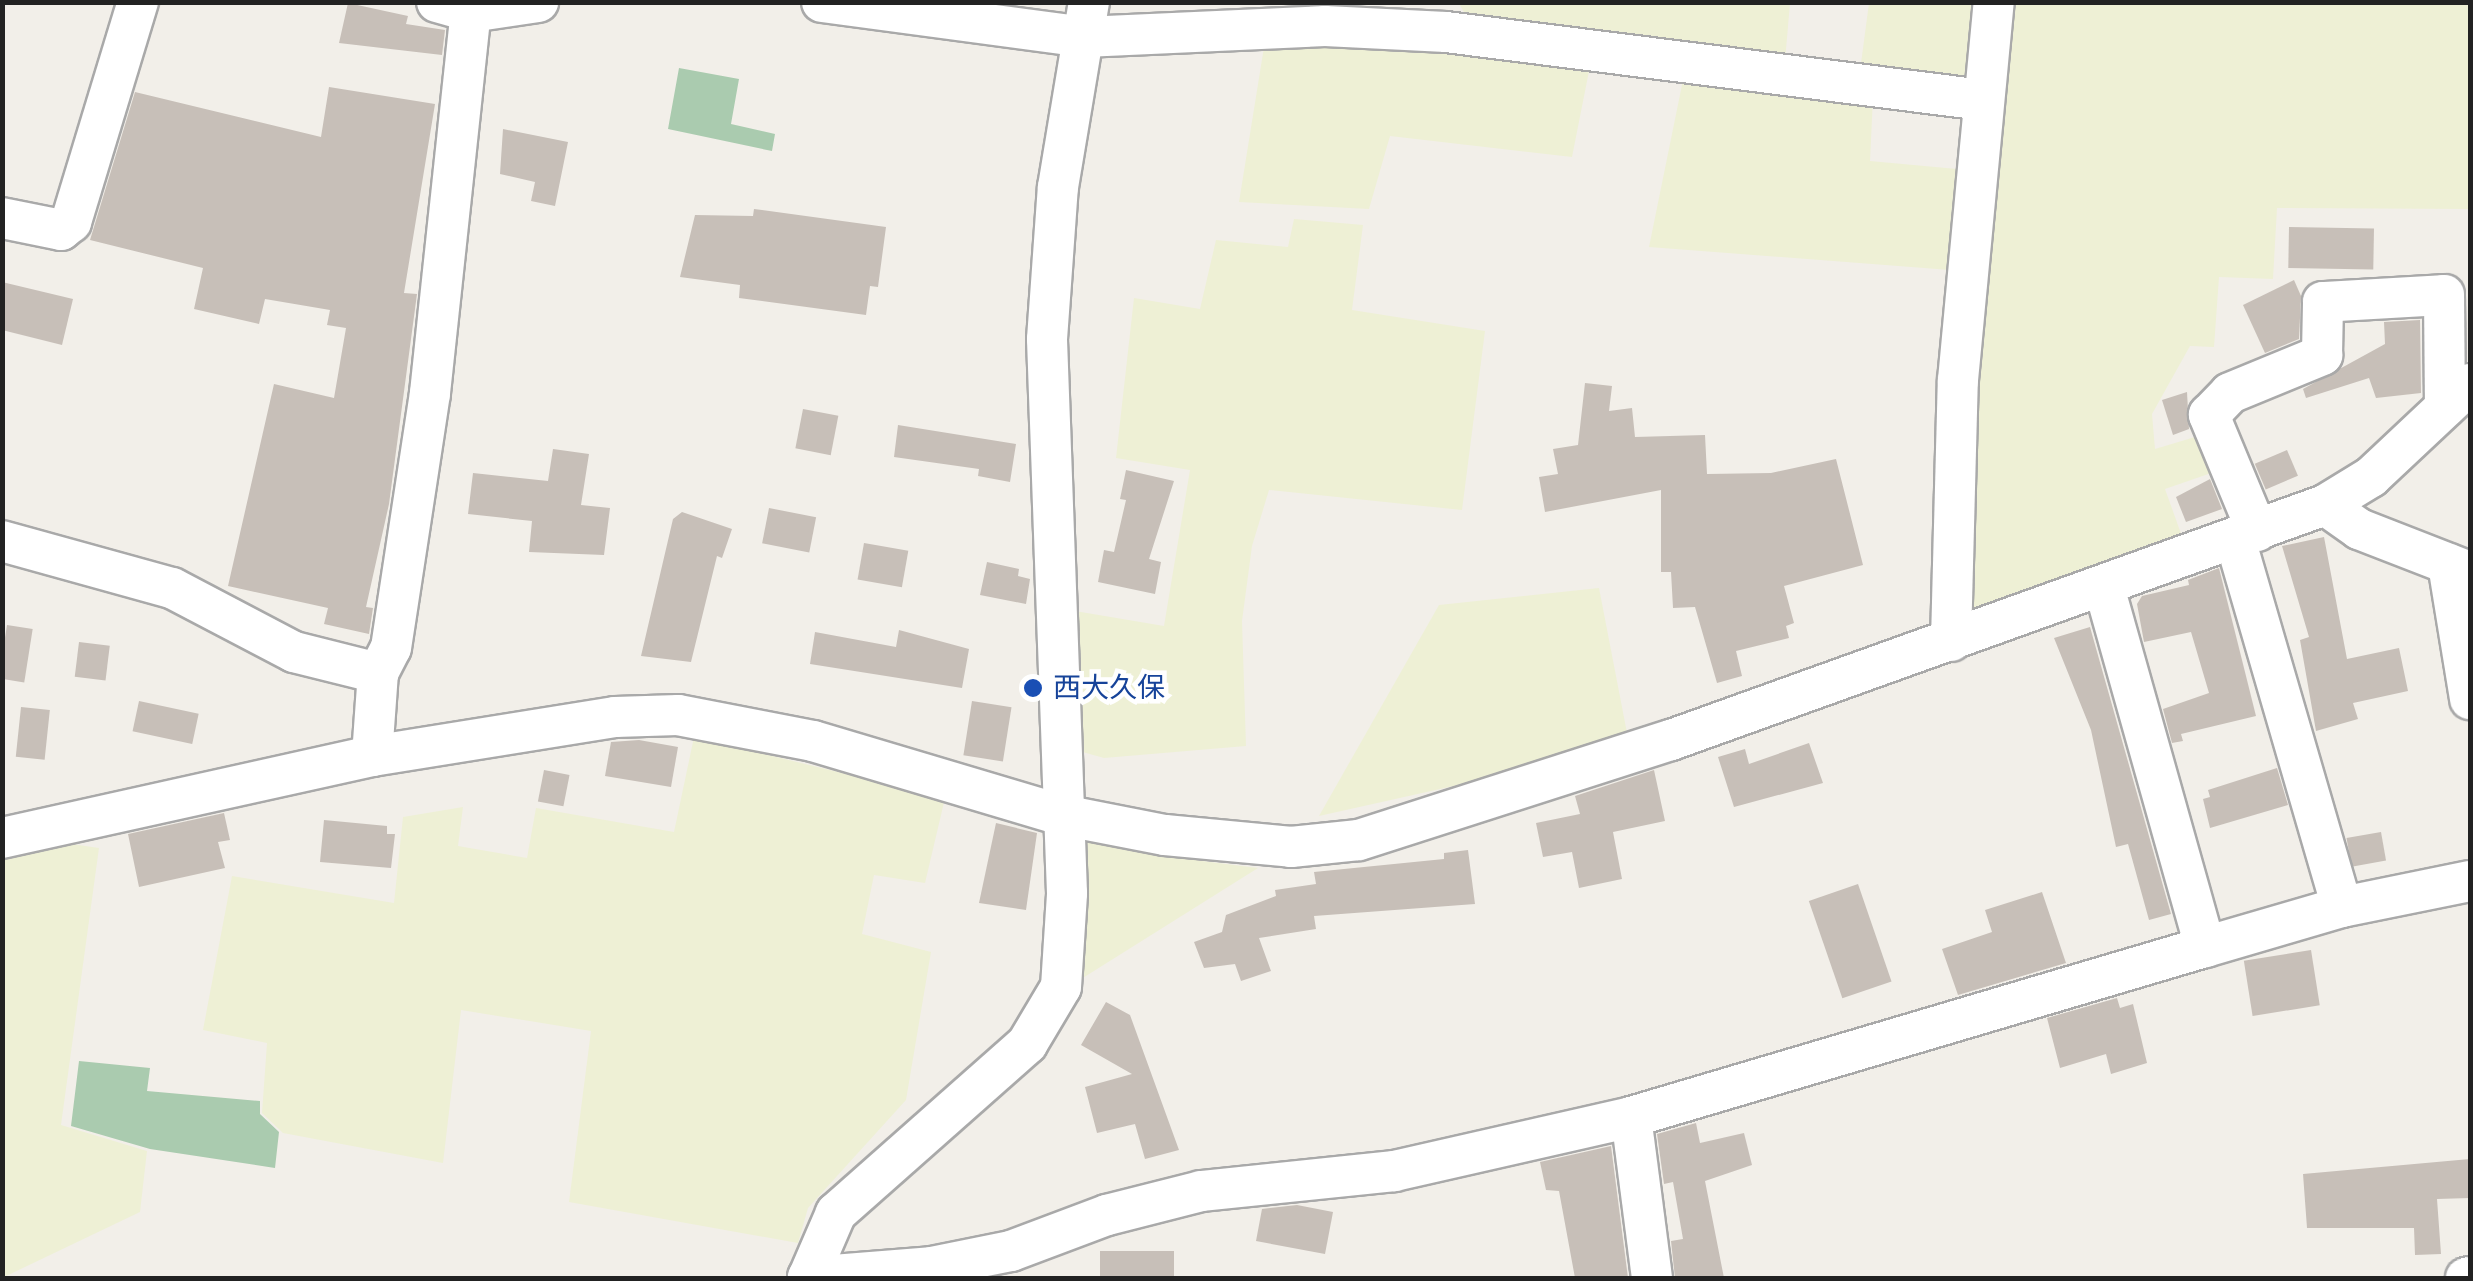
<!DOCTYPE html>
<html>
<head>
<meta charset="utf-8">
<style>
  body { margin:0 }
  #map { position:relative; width:2473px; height:1281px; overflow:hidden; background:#f2efe9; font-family:Rubik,"Noto Sans JP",sans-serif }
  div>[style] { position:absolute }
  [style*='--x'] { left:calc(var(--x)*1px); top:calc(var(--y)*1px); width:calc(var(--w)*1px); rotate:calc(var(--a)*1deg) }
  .farmland>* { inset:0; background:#eef0d5 }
  .cemetery>* { inset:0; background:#aacbaf }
  .building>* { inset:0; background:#c7bfb8; transform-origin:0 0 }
  .roads { filter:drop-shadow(2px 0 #a9a9a9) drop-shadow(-2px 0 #a9a9a9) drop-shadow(0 2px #a9a9a9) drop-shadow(0 -2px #a9a9a9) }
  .minor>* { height:40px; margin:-20px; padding:0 20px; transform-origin:20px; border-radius:20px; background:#fff }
  .dots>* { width:28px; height:28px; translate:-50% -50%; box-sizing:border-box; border:5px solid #fff; border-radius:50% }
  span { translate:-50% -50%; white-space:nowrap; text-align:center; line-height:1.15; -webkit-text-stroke:9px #fff; paint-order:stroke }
  .transit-label { font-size:28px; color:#164399 }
  .left { translate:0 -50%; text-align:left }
  .frame { position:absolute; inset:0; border:5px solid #222; pointer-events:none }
</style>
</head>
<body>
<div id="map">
  <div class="farmland">
    <div style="clip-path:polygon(1458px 2px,1790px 3px,1785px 61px,1470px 22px)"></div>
    <div style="clip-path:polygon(2355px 2px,2470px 4px,2470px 209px,2277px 208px,2273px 279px,2219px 277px,2214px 347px,2190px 346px,2152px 414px,2155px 449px,2205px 434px,2217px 471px,2165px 489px,2184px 542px,1974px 617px,1967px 452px,2013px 3px)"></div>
    <div style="clip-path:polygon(1869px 3px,1979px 3px,1972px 71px,1963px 83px,1860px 71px)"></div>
    <div style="clip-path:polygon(1360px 44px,1590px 66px,1572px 157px,1390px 136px,1369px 209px,1239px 202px,1264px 47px)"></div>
    <div style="clip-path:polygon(1684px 75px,1873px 97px,1870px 161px,1957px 169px,1950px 270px,1649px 247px)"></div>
    <div style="clip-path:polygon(1294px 219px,1363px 225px,1352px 310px,1485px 331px,1462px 510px,1269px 490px,1252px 546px,1242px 621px,1246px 746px,1104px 758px,1079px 751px,1075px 611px,1164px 626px,1190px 470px,1116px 458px,1134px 298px,1200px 309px,1216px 240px,1288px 247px)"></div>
    <div style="clip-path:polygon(1599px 588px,1627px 733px,1458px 785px,1319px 816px,1439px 605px)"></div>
    <div style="clip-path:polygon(694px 737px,945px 798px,925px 883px,874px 875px,862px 934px,931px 952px,906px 1100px,808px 1208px,798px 1243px,569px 1202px,591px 1031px,461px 1010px,443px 1163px,283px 1133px,262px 1113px,267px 1043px,203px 1030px,232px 876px,394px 903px,403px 817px,463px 807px,458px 846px,527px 858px,536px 808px,674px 832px)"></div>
    <div style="clip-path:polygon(1085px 839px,1202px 861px,1258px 868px,1078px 981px)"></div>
    <div style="clip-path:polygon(44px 840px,99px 848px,61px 1125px,147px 1151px,140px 1212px,2px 1278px,2px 849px)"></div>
  </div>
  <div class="cemetery">
    <div style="clip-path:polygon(679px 68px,739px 79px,731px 124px,775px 134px,772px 151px,668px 129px)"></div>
    <div style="clip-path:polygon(79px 1061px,150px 1068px,147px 1091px,260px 1101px,260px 1114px,279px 1132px,275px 1168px,150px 1149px,71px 1126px)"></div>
  </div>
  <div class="building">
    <div style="clip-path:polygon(348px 3px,408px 16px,406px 24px,445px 30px,442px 55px,339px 43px)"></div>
    <div style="clip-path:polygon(329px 87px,435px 104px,404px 293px,417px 294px,389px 504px,366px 607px,373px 608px,369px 634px,324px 624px,328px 608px,228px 586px,274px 384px,334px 398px,346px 328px,327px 325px,330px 310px,265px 299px,259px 324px,194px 309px,203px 268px,90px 240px,135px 92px,321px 137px)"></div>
    <div style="clip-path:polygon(503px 129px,568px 142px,555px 206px,531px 201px,535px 182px,500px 174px)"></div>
    <div style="clip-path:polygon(754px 209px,886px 227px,878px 287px,870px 286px,866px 315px,739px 298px,740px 285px,680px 277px,695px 215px,753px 216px)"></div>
    <div style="left:2289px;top:227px;width:85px;height:41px;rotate:1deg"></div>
    <div style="clip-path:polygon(2294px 280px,2301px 296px,2299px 339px,2265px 353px,2243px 305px)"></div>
    <div style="clip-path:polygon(2px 282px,73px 299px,62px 345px,2px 330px)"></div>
    <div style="clip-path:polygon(2420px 320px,2421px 393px,2376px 398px,2369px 378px,2306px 398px,2303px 389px,2385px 344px,2384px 322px)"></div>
    <div style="clip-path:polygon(1585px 383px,1612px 386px,1609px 411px,1632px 408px,1635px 437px,1705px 435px,1707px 474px,1771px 473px,1836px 459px,1863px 565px,1784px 586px,1794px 623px,1786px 626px,1789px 638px,1736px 651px,1742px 676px,1717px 683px,1695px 607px,1673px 608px,1671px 572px,1661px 572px,1661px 490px,1545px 512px,1539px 477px,1558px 474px,1553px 449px,1578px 445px)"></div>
    <div style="clip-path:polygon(2187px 392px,2189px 429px,2173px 435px,2162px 400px)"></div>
    <div style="left:803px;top:409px;width:36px;height:40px;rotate:11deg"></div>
    <div style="clip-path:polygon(898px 425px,1016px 444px,1010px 482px,978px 476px,979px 469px,894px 457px)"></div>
    <div style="clip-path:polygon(553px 449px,589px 454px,581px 505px,610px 508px,604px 555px,529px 552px,532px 521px,468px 514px,473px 473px,548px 481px)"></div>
    <div style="left:2287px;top:450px;width:28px;height:35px;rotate:67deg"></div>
    <div style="clip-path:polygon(1126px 470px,1174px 481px,1149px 559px,1161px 562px,1155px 594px,1098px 582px,1104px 550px,1114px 552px,1126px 500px,1120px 499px)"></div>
    <div style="clip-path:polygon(2210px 479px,2222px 509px,2186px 522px,2176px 497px)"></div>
    <div style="left:769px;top:508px;width:48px;height:36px;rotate:11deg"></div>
    <div style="clip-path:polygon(682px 512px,732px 529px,722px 558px,717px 556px,691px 662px,641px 656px,673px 519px)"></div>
    <div style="clip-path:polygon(2324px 537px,2347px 659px,2399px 648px,2408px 691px,2353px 703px,2358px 719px,2316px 731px,2300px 640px,2309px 637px,2282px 546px)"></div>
    <div style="left:864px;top:543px;width:45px;height:37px;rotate:10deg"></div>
    <div style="clip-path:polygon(987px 562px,1019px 569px,1018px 576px,1030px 579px,1026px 604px,980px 595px)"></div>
    <div style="clip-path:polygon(2219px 568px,2256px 716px,2181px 734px,2183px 741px,2172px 743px,2163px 709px,2209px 693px,2191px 632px,2144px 642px,2137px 604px,2142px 596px,2189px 585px,2188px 580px)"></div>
    <div style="left:7px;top:625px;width:26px;height:54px;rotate:9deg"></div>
    <div style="clip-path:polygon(2090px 627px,2171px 914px,2149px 920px,2128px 844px,2116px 847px,2091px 730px,2054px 638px)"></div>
    <div style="clip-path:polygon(899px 630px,969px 649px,962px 688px,810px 664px,815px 632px,896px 647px)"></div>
    <div style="left:79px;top:642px;width:31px;height:35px;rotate:7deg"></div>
    <div style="left:139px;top:701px;width:61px;height:31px;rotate:12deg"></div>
    <div style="left:972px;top:701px;width:40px;height:55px;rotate:9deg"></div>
    <div style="left:21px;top:707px;width:29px;height:50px;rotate:6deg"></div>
    <div style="clip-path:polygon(639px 740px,678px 747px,671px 787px,605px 776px,611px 742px)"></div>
    <div style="clip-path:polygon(1809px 743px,1823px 783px,1734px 807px,1718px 757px,1745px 749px,1749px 764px)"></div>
    <div style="clip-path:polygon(2277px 768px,2288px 805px,2210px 828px,2203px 799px,2210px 797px,2208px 790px)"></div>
    <div style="left:544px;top:770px;width:26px;height:32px;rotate:11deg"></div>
    <div style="clip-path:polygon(1654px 770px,1665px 821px,1613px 832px,1622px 879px,1579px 888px,1572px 852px,1543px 857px,1536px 823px,1580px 814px,1575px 796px)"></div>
    <div style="clip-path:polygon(224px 813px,230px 840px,218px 842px,225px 868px,139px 887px,128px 834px)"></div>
    <div style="clip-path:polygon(324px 820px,387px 826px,387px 834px,395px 834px,391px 868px,320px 862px)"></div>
    <div style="clip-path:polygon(996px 823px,1037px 833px,1026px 910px,979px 903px)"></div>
    <div style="left:2381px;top:832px;width:29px;height:35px;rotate:80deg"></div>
    <div style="clip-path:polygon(1468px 850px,1475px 904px,1314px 916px,1316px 929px,1259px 938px,1271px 971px,1241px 981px,1235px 964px,1204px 968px,1194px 942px,1222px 932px,1226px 915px,1276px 896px,1275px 890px,1316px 884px,1314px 872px,1444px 859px,1444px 853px)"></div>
    <div style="left:1858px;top:884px;width:103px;height:52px;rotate:71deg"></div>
    <div style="clip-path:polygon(2042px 892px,2066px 963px,1958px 995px,1942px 949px,1992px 932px,1985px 910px)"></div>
    <div style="left:2311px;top:950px;width:56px;height:68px;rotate:81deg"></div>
    <div style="clip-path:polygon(2117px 998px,2120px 1008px,2133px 1004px,2147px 1063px,2111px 1074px,2106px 1054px,2060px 1068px,2047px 1018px)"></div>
    <div style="clip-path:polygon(1106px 1002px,1130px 1015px,1179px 1150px,1145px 1159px,1135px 1124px,1097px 1133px,1085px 1087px,1132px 1074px,1081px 1045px)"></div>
    <div style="clip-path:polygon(1696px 1123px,1700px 1143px,1744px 1133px,1752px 1165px,1705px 1181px,1724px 1278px,1675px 1278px,1671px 1241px,1683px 1239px,1673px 1182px,1664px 1184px,1657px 1134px)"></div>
    <div style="clip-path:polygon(1611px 1146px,1628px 1278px,1575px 1278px,1559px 1191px,1546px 1190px,1540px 1162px)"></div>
    <div style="clip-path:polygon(2470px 1159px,2470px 1198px,2437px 1199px,2441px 1254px,2415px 1255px,2414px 1228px,2307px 1228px,2303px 1174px)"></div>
    <div style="clip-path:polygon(1297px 1205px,1333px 1212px,1325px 1254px,1256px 1241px,1262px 1209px)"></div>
    <div style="left:1174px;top:1251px;width:27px;height:74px;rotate:90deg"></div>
  </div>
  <div class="roads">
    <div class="minor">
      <div style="--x:437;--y:2;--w:35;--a:16"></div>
      <div style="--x:471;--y:12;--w:68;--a:-8.5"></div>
      <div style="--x:822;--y:2;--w:264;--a:7.6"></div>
      <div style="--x:1084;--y:37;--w:241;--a:-2.6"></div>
      <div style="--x:1325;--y:26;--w:121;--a:2.8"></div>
      <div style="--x:1446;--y:32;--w:541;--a:7.22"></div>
      <div style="--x:2;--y:218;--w:60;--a:11.5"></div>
      <div style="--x:61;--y:230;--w:13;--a:-39"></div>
      <div style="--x:71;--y:222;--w:230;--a:-73.1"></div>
      <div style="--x:2325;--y:505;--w:42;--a:35.2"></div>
      <div style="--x:2359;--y:529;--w:119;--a:21.2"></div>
      <div style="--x:2257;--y:531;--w:126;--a:-112.5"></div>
      <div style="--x:2209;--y:415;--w:30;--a:-46"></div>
      <div style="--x:2230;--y:393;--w:100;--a:-22.4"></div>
      <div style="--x:2322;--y:355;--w:53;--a:-88.9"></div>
      <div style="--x:2323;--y:302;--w:121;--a:-3.3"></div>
      <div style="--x:2444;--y:295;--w:112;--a:89.5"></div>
      <div style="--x:2235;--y:539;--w:383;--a:73.8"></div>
      <div style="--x:2;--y:541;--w:176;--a:15.5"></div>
      <div style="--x:172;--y:588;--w:138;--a:27.7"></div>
      <div style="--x:294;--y:652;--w:87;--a:14"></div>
      <div style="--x:2448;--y:564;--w:137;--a:80.7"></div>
      <div style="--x:2104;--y:587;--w:374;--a:74.3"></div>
      <div style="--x:2205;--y:947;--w:143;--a:-16.3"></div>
      <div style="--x:2342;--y:907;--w:131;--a:-11.5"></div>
      <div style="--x:1951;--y:641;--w:261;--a:-88.5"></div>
      <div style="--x:1958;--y:380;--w:380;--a:-84.6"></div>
      <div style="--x:372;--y:756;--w:83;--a:-85.9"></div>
      <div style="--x:378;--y:673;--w:28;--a:-63"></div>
      <div style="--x:391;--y:648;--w:258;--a:-81.3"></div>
      <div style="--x:430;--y:393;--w:383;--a:-83.9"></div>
      <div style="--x:2;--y:838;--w:379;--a:-12.5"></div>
      <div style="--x:372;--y:756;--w:246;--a:-9.1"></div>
      <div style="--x:615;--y:717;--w:63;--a:-1.8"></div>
      <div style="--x:678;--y:715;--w:137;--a:10.9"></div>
      <div style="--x:813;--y:741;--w:260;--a:16.6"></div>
      <div style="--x:1062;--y:815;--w:105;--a:11"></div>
      <div style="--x:1165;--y:835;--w:127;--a:5.4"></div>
      <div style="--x:1291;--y:847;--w:68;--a:-5.9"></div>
      <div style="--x:1359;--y:840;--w:328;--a:-17.8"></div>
      <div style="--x:1671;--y:740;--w:695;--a:-19.76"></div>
      <div style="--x:2325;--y:505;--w:54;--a:-31.3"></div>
      <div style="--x:2371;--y:477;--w:136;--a:-43.2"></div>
      <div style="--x:808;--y:1277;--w:123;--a:-4.6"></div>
      <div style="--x:931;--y:1267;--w:82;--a:-11.3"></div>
      <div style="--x:1011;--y:1251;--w:103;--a:-20.6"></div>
      <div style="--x:1107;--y:1215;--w:97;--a:-14.3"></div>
      <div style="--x:1201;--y:1191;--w:194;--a:-5.9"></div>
      <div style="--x:1394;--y:1171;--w:243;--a:-12.8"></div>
      <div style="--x:808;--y:1278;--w:71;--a:-66.7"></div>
      <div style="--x:836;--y:1213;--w:255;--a:-41.5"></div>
      <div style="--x:1027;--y:1044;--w:66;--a:-59.2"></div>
      <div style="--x:1061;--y:987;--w:94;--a:-86.3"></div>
      <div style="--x:1067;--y:893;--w:554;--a:-92.07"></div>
      <div style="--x:1047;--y:339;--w:152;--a:-85.9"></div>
      <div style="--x:1058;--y:187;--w:188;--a:-80.5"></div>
      <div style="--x:1652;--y:1278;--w:162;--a:-97.4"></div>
      <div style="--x:1631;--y:1117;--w:599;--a:-16.5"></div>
      <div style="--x:2466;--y:1278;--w:4;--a:-14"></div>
    </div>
  </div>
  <div class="dots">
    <div style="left:1033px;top:688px;background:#1a4fb4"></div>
  </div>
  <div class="transit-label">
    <span class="left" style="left:1053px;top:688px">西大久保</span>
  </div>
  <div class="frame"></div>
</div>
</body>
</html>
